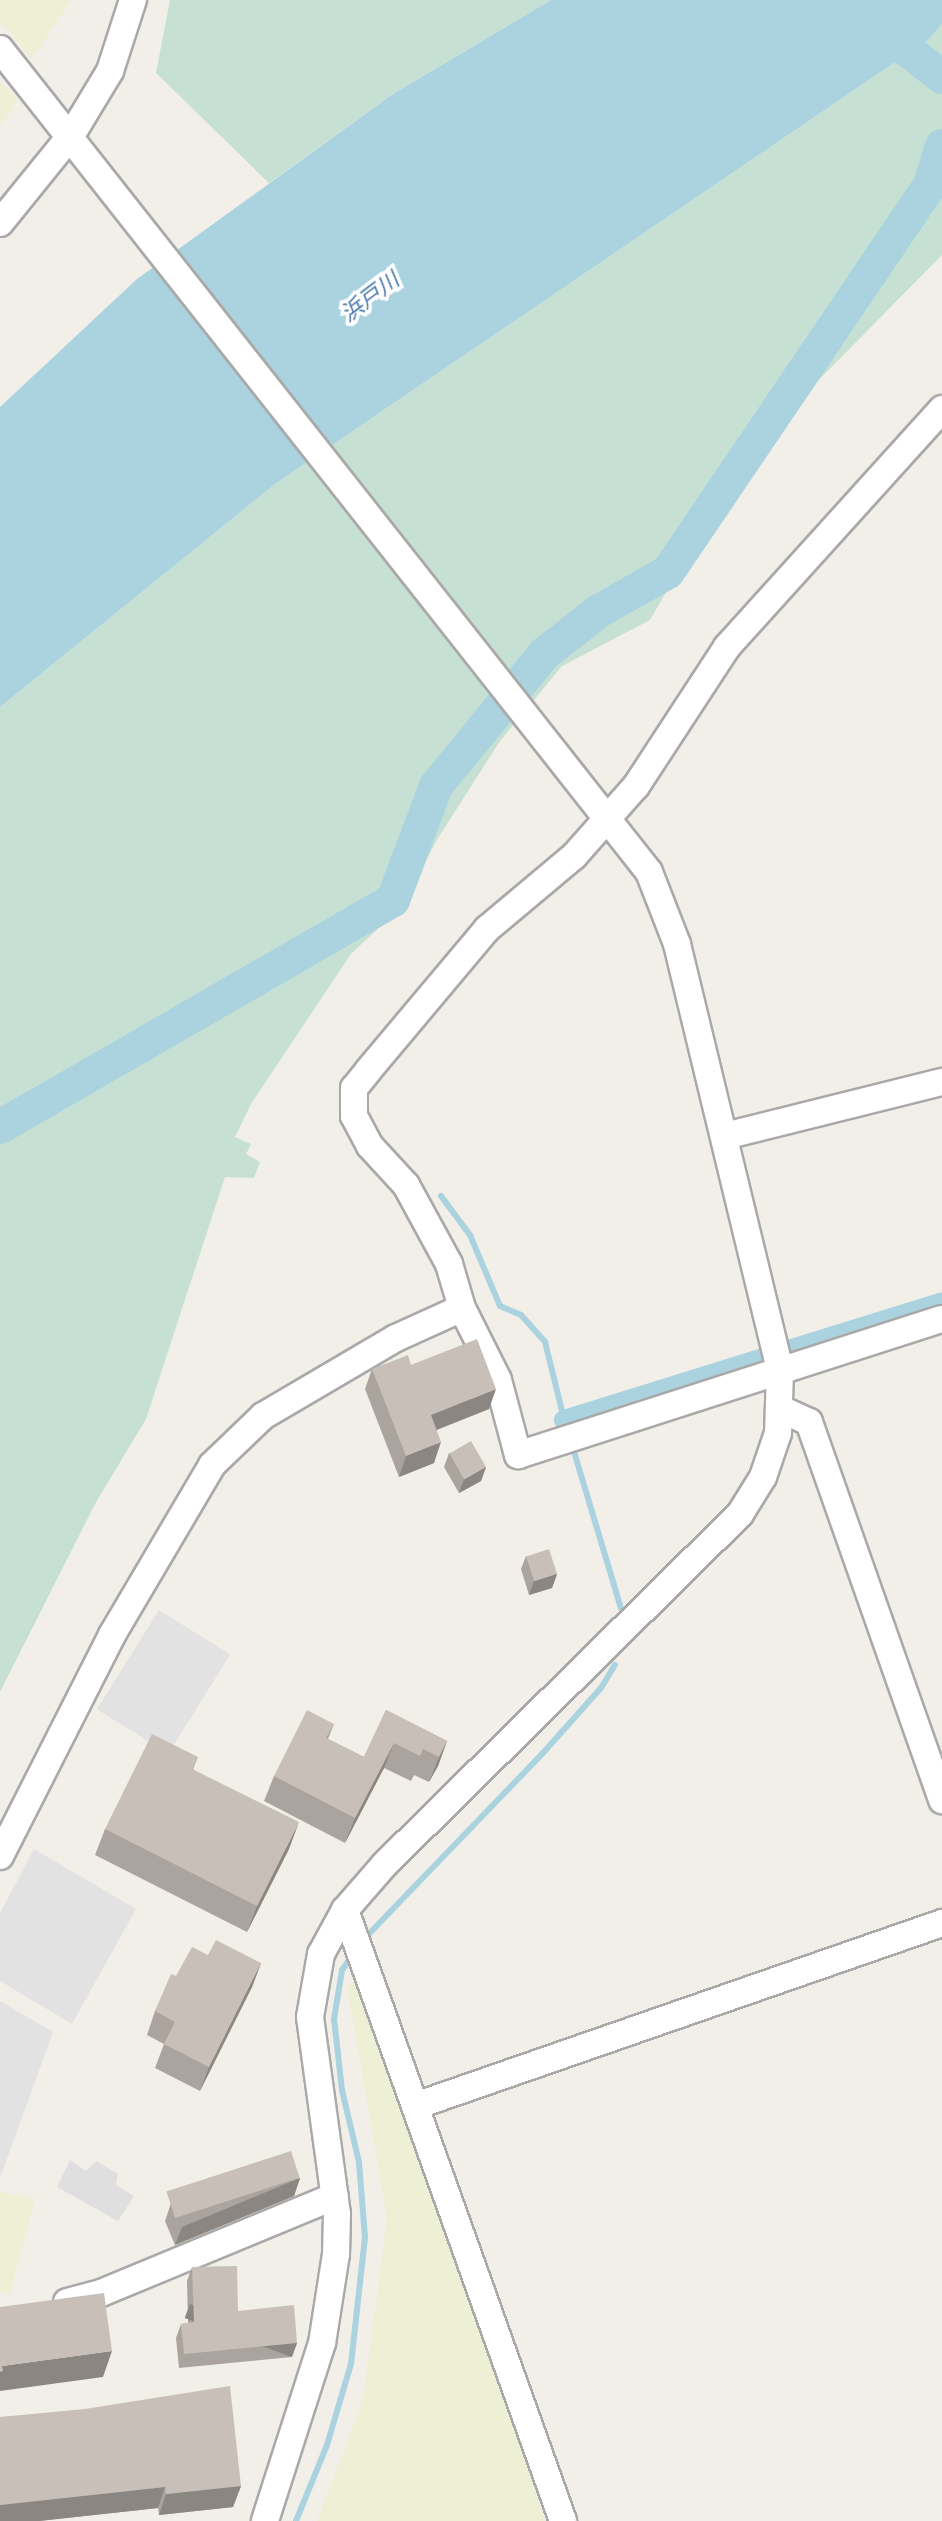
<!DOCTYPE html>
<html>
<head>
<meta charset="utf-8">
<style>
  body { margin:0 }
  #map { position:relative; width:942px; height:2521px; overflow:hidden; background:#f2efe9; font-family:Inter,"Noto Sans JP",sans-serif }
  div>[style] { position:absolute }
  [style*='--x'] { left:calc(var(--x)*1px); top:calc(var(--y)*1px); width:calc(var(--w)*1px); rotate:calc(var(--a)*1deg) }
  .residential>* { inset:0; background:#e0dfdf }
  .farmland>* { inset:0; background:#eef0d5 }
  .wetland>* { inset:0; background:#c6e0d4 }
  .parking>* { inset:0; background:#e2e2e2; transform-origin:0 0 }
  .water>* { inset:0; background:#aad3df }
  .stream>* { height:6px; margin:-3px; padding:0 3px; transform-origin:3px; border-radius:3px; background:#aad3df }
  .canal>* { height:20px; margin:-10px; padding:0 10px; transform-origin:10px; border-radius:10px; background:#aad3df }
  .river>* { height:34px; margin:-17px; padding:0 17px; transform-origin:17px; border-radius:17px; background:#aad3df }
  .roads { filter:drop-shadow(2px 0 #a9a9a9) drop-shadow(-2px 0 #a9a9a9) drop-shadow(0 2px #a9a9a9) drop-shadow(0 -2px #a9a9a9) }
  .minor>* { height:26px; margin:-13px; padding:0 13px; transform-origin:13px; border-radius:13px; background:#fff }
  .wall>* { inset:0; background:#aba49e }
  .shaded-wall>* { inset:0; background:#8b8681; transform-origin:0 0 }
  .building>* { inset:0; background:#c7bfb8; transform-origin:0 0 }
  span { translate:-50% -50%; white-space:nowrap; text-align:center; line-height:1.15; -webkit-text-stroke:7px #fff; paint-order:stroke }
  .water-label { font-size:22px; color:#4a7aab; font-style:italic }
</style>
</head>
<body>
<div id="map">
  <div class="residential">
    <div style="clip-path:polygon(70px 2160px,86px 2171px,96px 2161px,118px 2174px,116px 2185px,134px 2196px,118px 2221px,57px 2187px)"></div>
  </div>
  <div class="farmland">
    <div style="clip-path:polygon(0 0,71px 0,32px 59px,0 21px)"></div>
    <div style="clip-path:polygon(0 81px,17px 100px,0 126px)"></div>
    <div style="clip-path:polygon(363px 1976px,545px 2521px,317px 2521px,363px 2400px,387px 2218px,347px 1986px)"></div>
    <div style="clip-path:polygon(0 2192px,35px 2199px,10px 2294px,0 2292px)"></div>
  </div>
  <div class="wetland">
    <div style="clip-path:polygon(170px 0,551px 0,393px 94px,269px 183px,156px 73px)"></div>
    <div style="clip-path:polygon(942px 24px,942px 255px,794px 405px,683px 563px,650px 620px,562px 666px,500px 741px,438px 838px,402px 906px,351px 954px,251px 1104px,235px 1137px,251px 1144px,246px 1154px,260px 1162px,254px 1178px,225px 1177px,146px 1419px,95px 1504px,0 1692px,0 707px,275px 484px,929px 39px)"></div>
  </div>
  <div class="parking">
    <div style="left:159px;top:1610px;width:84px;height:117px;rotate:32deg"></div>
    <div style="clip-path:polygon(34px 1849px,136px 1909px,72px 2024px,0 1981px,0 1913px)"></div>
    <div style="clip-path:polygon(0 2001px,53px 2032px,0 2178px)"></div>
  </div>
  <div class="water">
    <div style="clip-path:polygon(551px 0,942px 0,942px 24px,929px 39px,275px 484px,0 707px,0 407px,137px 279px,393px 94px)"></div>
  </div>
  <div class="stream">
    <div style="--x:441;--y:1196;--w:49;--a:53.4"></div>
    <div style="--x:470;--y:1235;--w:77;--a:67.1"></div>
    <div style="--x:500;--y:1306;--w:23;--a:23"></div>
    <div style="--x:521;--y:1315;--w:36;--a:48"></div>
    <div style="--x:545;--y:1342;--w:92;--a:76.1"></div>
    <div style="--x:572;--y:1445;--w:170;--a:73.3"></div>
    <div style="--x:364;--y:1939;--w:258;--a:-46.1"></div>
    <div style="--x:543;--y:1753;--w:87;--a:-48.3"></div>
    <div style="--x:601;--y:1688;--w:27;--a:-59"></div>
    <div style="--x:296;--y:2521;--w:82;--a:-67.8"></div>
    <div style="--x:327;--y:2445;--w:84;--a:-73.5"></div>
    <div style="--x:351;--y:2364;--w:128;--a:-83.7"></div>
    <div style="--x:365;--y:2237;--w:75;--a:-94.6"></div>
    <div style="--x:359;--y:2162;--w:74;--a:-103.3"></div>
    <div style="--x:342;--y:2090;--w:71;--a:-96.4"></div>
    <div style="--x:334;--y:2019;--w:50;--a:-80.7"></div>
    <div style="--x:342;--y:1970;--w:19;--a:-55"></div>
  </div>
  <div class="canal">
    <div style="--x:564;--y:1420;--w:396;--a:-17.3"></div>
  </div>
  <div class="river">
    <div style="--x:859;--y:0;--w:21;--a:65"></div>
    <div style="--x:868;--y:19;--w:94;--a:38.1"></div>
    <div style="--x:0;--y:1127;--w:454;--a:-30"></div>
    <div style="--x:393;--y:900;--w:122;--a:-69.3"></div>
    <div style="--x:436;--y:786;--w:171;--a:-50.7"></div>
    <div style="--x:544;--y:654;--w:70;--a:-38"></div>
    <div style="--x:599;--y:611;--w:79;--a:-29.5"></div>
    <div style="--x:668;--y:572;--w:467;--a:-55.9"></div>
    <div style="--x:930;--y:185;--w:41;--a:-72.9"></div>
  </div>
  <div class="roads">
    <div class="minor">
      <div style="--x:0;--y:49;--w:1048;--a:51.74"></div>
      <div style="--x:649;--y:872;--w:77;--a:68.7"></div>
      <div style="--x:677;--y:944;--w:438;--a:76.4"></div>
      <div style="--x:780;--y:1370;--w:63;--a:91.8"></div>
      <div style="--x:778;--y:1433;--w:46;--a:108.8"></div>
      <div style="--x:763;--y:1477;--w:44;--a:121.9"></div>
      <div style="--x:740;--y:1514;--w:499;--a:135.4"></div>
      <div style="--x:385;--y:1864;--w:61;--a:131"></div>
      <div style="--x:345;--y:1910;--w:50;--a:118.6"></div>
      <div style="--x:321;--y:1954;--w:64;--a:99.9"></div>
      <div style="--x:310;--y:2017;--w:199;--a:82.2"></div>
      <div style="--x:337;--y:2214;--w:40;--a:91.4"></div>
      <div style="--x:336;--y:2254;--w:90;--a:98.9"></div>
      <div style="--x:322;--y:2343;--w:187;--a:107.8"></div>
      <div style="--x:0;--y:223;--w:114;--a:-51"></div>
      <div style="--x:72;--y:134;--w:74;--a:-58.9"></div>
      <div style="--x:110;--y:71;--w:75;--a:-72.1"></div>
      <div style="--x:942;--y:409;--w:321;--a:132.1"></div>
      <div style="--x:727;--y:647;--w:166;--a:123.2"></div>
      <div style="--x:636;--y:786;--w:94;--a:131.5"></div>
      <div style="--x:574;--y:856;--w:114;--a:140"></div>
      <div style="--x:487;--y:929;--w:185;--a:130"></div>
      <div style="--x:368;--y:1071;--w:22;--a:129"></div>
      <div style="--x:354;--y:1088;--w:28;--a:90"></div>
      <div style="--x:354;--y:1116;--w:34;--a:62"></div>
      <div style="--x:370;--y:1146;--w:53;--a:47.3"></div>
      <div style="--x:406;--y:1185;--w:90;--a:61.4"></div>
      <div style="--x:449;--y:1264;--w:46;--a:73.5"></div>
      <div style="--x:462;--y:1308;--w:80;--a:63.4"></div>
      <div style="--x:498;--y:1380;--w:78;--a:75.1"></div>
      <div style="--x:518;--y:1455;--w:445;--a:-17.8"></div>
      <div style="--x:725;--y:1136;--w:224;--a:-14"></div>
      <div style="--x:781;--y:1409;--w:31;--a:25"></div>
      <div style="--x:809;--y:1422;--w:401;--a:70.6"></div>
      <div style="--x:0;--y:1856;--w:248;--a:-63.1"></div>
      <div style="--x:112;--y:1635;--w:197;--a:-59.5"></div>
      <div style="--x:212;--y:1465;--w:71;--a:-43.9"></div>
      <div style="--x:263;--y:1416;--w:154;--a:-30.4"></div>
      <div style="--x:396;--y:1338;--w:72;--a:-24.4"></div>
      <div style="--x:345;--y:1910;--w:649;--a:70.36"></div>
      <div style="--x:418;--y:2105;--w:555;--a:-19.15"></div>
      <div style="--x:67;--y:2302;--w:35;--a:-15"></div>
      <div style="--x:101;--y:2293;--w:253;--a:-22.5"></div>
    </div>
  </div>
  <div class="wall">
    <div style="clip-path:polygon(411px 1365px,489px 1409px,437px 1430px,434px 1463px,399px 1477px,365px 1389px,372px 1369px)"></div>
    <div style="clip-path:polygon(449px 1453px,486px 1467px,481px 1481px,459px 1493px,444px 1467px)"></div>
    <div style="clip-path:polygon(526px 1556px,557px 1574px,552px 1588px,529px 1595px,521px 1569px)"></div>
    <div style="clip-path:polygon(386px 1710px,447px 1741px,438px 1766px,429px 1782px,414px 1775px,411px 1781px,384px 1768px,345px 1843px,264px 1801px,274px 1776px,334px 1724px,328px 1739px,364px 1757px)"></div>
    <div style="clip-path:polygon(198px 1757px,193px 1769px,289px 1849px,247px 1932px,95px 1855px,105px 1829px)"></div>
    <div style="clip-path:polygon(208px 1955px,261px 1963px,252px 1987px,200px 2091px,155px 2068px,164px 2044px,147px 2035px,155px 2011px,176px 1976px)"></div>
    <div style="clip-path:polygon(300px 2178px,294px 2196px,175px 2245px,165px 2221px,171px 2203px)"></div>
    <div style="clip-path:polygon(192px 2267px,238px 2311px,297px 2343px,292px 2357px,179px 2368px,176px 2338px,181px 2324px,188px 2323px,187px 2281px)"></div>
    <div style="clip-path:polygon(0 2417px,241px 2486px,233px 2507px,159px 2515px,158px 2508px,39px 2521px,0 2521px)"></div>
  </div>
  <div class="shaded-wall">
    <div style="clip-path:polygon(496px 1389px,489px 1409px,423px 1435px,431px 1415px)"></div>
    <div style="clip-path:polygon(441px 1442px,434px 1463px,399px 1477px,406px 1456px)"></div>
    <div style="clip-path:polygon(486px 1467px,481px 1481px,459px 1493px,464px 1479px)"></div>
    <div style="clip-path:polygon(557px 1574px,552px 1588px,529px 1595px,534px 1581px)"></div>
    <div style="clip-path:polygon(447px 1741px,438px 1766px,429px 1782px,439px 1757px)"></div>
    <div style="clip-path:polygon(394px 1743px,384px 1768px,345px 1843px,355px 1818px)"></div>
    <div style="clip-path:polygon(299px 1822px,289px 1849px,247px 1932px,257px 1906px)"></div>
    <div style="clip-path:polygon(261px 1963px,252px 1987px,200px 2091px,209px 2067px)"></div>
    <div style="clip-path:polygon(300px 2178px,294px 2196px,175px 2245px,182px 2227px)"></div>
    <div style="left:297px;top:2343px;width:15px;height:114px;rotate:110deg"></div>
    <div style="clip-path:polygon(112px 2351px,103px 2377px,0 2391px,0 2372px,2px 2366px)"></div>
    <div style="clip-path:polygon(241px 2486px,233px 2507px,159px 2515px,166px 2494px)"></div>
    <div style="clip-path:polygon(165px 2487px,158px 2508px,39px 2521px,0 2521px,0 2505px)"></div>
  </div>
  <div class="building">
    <div style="clip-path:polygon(477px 1339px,496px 1389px,431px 1415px,441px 1442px,406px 1456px,372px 1369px,408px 1355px,411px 1365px)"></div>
    <div style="left:471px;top:1441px;width:30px;height:25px;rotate:60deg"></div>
    <div style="left:549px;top:1549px;width:26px;height:24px;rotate:72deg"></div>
    <div style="clip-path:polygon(307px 1710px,334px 1724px,326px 1738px,364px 1757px,386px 1710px,447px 1741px,439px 1757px,423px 1749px,420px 1756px,394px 1743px,355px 1818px,274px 1776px)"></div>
    <div style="clip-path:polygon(152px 1734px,198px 1757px,192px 1769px,299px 1822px,257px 1906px,105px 1829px)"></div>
    <div style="clip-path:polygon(216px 1940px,261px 1963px,209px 2067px,164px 2044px,175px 2022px,155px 2011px,171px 1974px,176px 1976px,192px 1947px,208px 1955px)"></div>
    <div style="left:291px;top:2151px;width:28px;height:131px;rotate:72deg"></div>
    <div style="clip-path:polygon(237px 2266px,238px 2311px,294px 2305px,297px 2343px,184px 2354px,181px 2324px,194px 2322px,192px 2267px)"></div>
    <div style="clip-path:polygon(104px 2293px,112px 2351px,2px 2366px,3px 2371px,0 2372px,0 2307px)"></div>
    <div style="clip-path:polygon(230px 2386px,241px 2486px,166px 2494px,165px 2487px,0 2505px,0 2417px,85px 2409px)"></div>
  </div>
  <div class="water-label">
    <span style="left:370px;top:297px;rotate:-37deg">浜戸川</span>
  </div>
</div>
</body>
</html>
